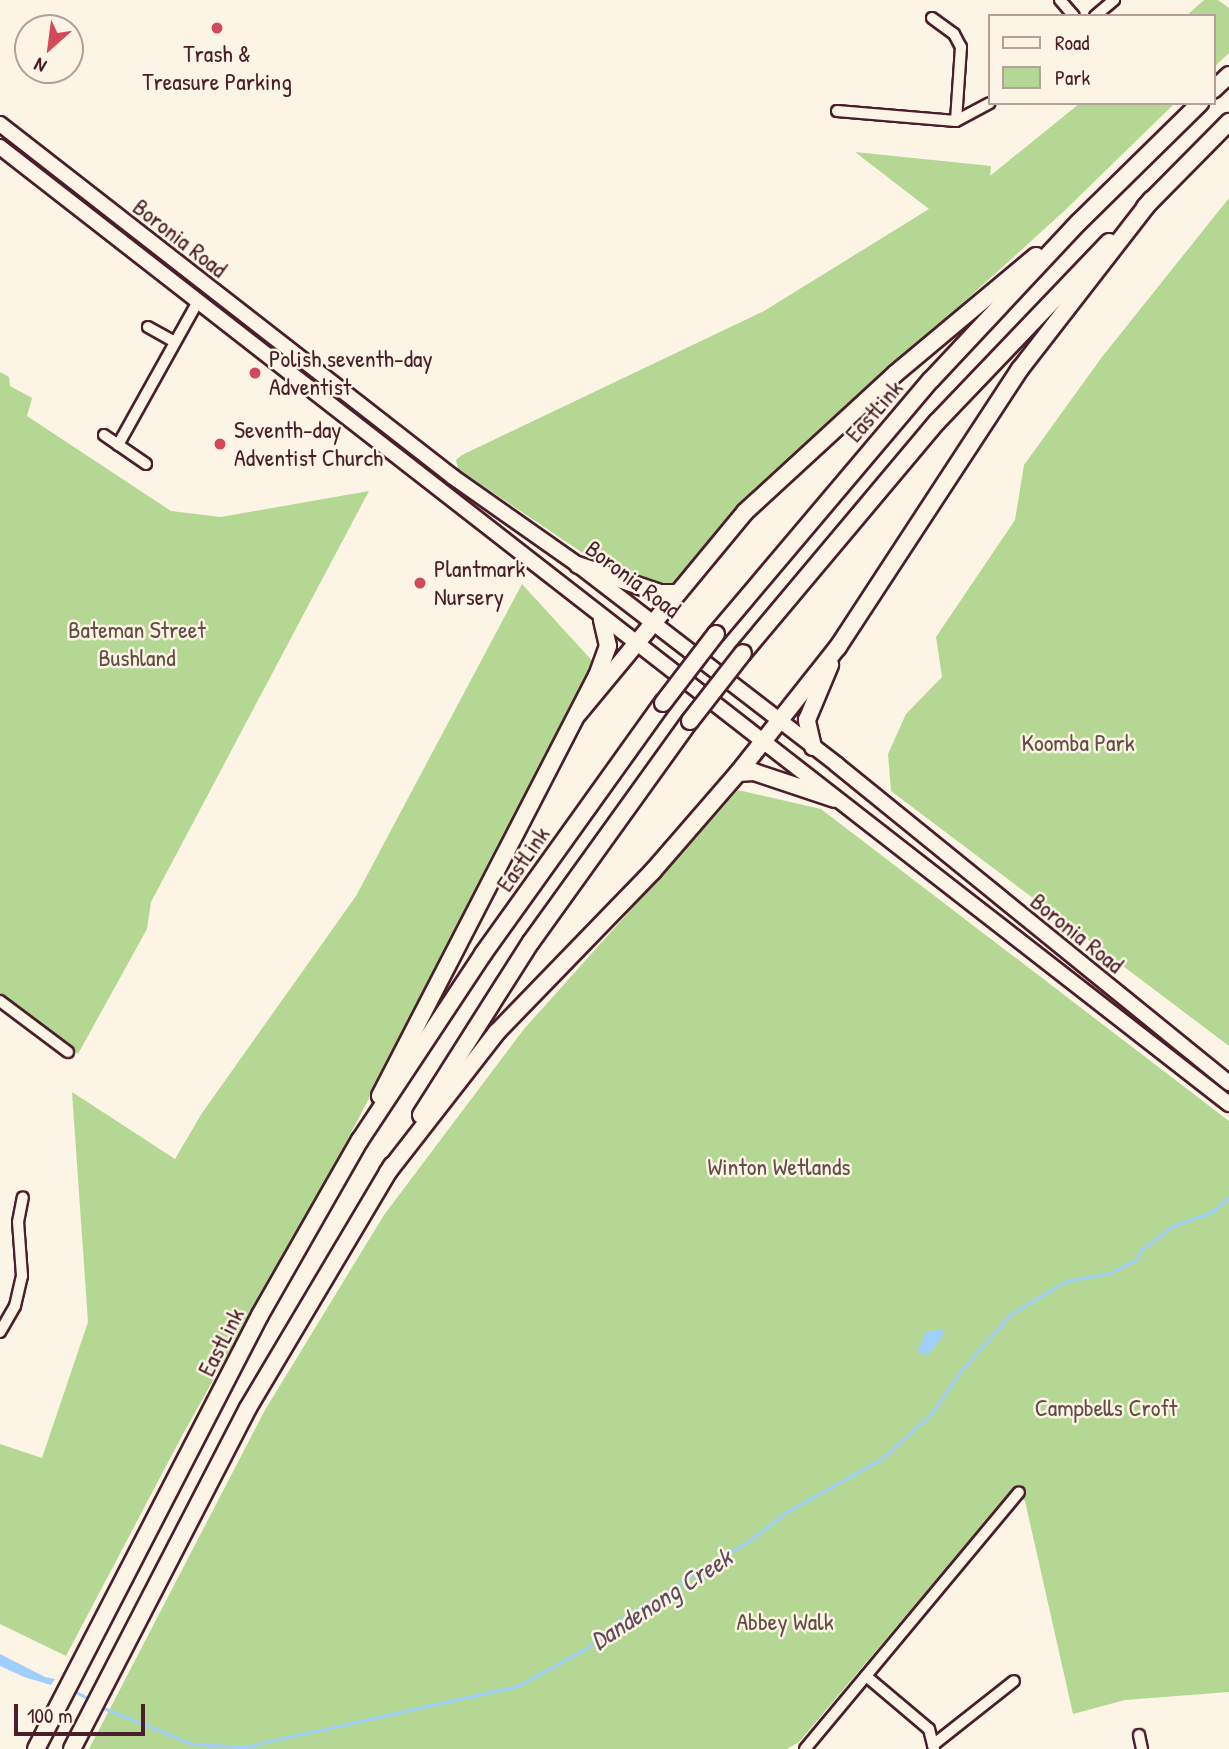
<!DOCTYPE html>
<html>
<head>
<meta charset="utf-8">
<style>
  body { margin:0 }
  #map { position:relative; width:1229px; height:1749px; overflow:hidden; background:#fcf5e5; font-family:"Patrick Hand",sans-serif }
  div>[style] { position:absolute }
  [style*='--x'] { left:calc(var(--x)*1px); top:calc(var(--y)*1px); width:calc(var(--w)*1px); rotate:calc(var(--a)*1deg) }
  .green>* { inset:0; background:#b4d893 }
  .water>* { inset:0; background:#a1cffc }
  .stream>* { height:2.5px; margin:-1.25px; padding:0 1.25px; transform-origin:1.25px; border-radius:1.25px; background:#a1cffc }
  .roads { filter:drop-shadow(2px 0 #4a1f2b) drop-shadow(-2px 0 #4a1f2b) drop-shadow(0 2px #4a1f2b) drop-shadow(0 -2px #4a1f2b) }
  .minor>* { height:10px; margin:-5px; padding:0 5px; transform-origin:5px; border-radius:5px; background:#fcf5e5 }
  .major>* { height:14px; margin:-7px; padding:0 7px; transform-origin:7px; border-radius:7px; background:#fcf5e5 }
  .highway>* { height:16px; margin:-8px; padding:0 8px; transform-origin:8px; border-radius:8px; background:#fcf5e5 }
  .bridges { filter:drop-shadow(2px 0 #4a1f2b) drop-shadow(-2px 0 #4a1f2b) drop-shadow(0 2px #4a1f2b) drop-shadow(0 -2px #4a1f2b) }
  .highway-bridge>* { height:16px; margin:-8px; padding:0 8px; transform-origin:8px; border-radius:8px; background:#fcf5e5 }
  .dots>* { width:19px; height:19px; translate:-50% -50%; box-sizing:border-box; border:4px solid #fcf5e5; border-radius:50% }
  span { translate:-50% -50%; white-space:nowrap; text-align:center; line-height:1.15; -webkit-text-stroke:5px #fcf5e5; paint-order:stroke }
  .poi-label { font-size:24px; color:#4a1f2b }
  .left { translate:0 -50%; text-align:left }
  .street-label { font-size:24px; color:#4a1f2b }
  .park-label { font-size:24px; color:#644d45 }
  .water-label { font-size:26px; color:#604b5f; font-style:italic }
  .legend { position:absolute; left:988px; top:14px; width:228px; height:91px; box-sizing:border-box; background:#fcf5e5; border:2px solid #b59f9b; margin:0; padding:9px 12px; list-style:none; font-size:21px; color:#4a1f2b }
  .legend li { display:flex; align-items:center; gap:14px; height:35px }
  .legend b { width:35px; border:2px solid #b59f9b }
  .north { position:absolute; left:14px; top:14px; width:70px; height:70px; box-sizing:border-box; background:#fcf5e5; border:2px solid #b59f9b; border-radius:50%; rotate:208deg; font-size:19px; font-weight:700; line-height:28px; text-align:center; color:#4a1f2b }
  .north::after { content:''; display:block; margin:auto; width:24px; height:32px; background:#d1495b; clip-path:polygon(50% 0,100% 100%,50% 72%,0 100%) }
  .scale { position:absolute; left:14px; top:1704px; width:131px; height:32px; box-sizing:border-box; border:4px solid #4a1f2b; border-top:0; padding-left:9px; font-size:21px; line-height:24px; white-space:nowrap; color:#4a1f2b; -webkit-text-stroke:5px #fcf5e5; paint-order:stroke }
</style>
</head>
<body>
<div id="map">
  <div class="green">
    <div style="clip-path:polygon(1204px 0,1218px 0,1229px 8px,1229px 53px,1213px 68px,1213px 16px,1186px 16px)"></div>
    <div style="clip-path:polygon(1080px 103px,1175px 103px,1062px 213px,791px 459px,717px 532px,673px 585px,661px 587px,605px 568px,458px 469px,456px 460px,462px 455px,764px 311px,929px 209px,855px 152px,991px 166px,990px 176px)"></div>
    <div style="clip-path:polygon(1229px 198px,1229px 1046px,891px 791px,888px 754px,906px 714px,942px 677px,936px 637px,1015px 520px,1024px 465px,1102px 357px)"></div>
    <div style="clip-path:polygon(0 372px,9px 377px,10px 386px,32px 398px,27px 416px,171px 511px,221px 517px,369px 491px,151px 902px,147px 929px,78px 1054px,0 994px)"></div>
    <div style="clip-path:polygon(522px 584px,596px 665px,343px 1148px,183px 1434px,66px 1656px,0 1624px,0 1444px,42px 1458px,88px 1322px,72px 1092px,175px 1159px,202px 1113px,356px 896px)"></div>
    <div style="clip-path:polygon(738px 790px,821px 809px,1229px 1121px,1229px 1692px,1125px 1700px,1073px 1714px,1025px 1501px,1011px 1491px,799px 1742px,787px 1749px,89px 1749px,265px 1410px,384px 1215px,524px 1029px)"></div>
  </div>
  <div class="water">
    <div style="clip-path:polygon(942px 1329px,945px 1333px,928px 1355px,917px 1352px,926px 1332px)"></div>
    <div style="clip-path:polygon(0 1654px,45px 1677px,55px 1679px,51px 1685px,24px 1677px,0 1666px)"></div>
  </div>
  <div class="stream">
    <div style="--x:74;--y:1691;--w:18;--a:27"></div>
    <div style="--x:101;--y:1707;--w:99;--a:21.9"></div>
    <div style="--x:193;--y:1744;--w:51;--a:3.4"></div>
    <div style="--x:244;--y:1747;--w:281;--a:-12.6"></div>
    <div style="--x:518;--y:1686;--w:79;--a:-28.8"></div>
    <div style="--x:587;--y:1648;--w:41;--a:-41.1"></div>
    <div style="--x:618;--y:1621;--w:157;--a:-31.5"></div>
    <div style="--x:752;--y:1539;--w:42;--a:-38.2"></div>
    <div style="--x:785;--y:1513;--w:112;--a:-29.3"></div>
    <div style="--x:883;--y:1458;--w:67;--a:-42.6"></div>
    <div style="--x:932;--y:1413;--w:50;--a:-55.7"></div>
    <div style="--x:960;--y:1372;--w:76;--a:-48.7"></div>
    <div style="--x:1010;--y:1315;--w:66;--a:-31.3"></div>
    <div style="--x:1066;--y:1281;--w:45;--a:-10.3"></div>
    <div style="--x:1110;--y:1273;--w:30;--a:-27"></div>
    <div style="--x:1137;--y:1259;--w:10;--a:-66"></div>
    <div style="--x:1141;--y:1250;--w:40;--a:-37"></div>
    <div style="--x:1173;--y:1226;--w:41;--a:-19.7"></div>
    <div style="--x:1212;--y:1212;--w:23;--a:-41"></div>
  </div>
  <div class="roads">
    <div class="minor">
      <div style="--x:1060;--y:0;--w:21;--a:49"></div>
      <div style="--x:1095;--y:16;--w:25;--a:-40"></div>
      <div style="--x:932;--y:18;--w:27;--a:36"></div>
      <div style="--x:954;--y:34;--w:15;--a:62"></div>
      <div style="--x:961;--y:47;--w:74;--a:93.9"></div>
      <div style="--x:837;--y:111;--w:119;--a:4.8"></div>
      <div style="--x:956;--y:121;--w:38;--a:-28"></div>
      <div style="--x:148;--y:327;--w:29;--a:29"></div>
      <div style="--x:104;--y:435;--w:51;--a:34.6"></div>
      <div style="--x:118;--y:445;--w:165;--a:-60.9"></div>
      <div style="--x:0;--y:1001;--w:85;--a:36.9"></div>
      <div style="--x:0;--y:1332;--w:30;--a:-60"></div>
      <div style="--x:15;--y:1306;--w:31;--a:-77"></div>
      <div style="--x:22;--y:1276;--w:54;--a:-94.2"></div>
      <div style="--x:18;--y:1222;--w:25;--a:-79"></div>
      <div style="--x:866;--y:1676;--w:82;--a:40.1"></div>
      <div style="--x:929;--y:1729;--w:21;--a:76"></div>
      <div style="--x:1139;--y:1735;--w:14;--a:78"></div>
      <div style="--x:933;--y:1745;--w:103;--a:-38.3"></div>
      <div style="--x:805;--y:1749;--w:334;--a:-50.2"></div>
    </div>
    <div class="major">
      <div style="--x:0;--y:124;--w:574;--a:37.93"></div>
      <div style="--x:453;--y:477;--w:153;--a:35.1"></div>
      <div style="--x:578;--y:565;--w:326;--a:37.6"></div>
      <div style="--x:836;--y:764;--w:506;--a:39.07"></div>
      <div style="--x:0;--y:147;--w:1558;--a:37.91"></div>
    </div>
    <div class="highway">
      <div style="--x:1213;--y:90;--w:22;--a:-43"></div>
      <div style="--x:1145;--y:207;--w:120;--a:-45.3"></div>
      <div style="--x:578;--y:565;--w:87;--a:18.9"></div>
      <div style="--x:660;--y:593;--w:17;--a:0"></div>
      <div style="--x:716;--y:634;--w:333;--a:-49.8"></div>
      <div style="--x:931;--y:380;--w:216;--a:-46.9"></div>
      <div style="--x:1079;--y:222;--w:170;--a:-44.5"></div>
      <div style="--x:743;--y:653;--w:302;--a:-50"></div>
      <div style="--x:937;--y:422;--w:249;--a:-46.3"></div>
      <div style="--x:578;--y:714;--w:262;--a:-50.4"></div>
      <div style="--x:745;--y:512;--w:204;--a:-42.6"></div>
      <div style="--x:895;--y:374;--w:184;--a:-39.9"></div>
      <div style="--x:813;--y:747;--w:28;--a:-103"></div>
      <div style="--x:807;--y:720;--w:60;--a:-67.3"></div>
      <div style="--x:738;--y:773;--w:16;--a:-4"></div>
      <div style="--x:754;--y:772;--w:85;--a:18.4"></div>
      <div style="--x:380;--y:1096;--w:473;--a:-62.7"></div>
      <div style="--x:597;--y:676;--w:32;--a:-70"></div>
      <div style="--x:608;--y:646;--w:27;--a:-103"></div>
      <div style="--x:421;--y:1115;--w:205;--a:-57.6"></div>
      <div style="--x:531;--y:942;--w:272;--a:-54.3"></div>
      <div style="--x:388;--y:1172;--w:177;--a:-52.1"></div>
      <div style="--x:497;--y:1032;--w:224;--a:-45.9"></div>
      <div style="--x:653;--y:871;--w:130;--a:-49.1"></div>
      <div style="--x:738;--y:773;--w:161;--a:-51.6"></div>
      <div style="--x:838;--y:647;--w:332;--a:-56.8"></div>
      <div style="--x:1020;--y:369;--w:214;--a:-52.2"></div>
      <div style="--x:36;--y:1749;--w:488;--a:-62.7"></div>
      <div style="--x:260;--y:1315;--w:202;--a:-60.3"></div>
      <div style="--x:360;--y:1140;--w:223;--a:-56.5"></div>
      <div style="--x:483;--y:954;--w:309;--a:-54.4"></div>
      <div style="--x:72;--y:1749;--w:384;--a:-62.7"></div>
      <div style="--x:248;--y:1408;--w:282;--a:-59.3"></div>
    </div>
  </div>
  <div class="bridges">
    <div class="highway-bridge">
      <div style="--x:663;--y:703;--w:87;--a:-52.5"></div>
      <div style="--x:690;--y:721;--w:86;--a:-52.1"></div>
    </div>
  </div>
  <div class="dots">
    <div style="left:217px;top:28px;background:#d1495b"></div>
    <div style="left:255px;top:373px;background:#d1495b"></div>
    <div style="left:220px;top:444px;background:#d1495b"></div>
    <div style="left:420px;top:583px;background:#d1495b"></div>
  </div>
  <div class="poi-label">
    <span style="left:217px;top:68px">Trash &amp;<br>Treasure Parking</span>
    <span class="left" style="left:269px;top:373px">Polish seventh-day<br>Adventist</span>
    <span class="left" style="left:234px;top:444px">Seventh-day<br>Adventist Church</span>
    <span class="left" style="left:434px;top:583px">Plantmark<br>Nursery</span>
  </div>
  <div class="street-label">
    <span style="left:180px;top:238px;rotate:38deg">Boronia Road</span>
    <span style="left:874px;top:411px;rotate:-49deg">EastLink</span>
    <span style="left:633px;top:579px;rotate:37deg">Boronia Road</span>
    <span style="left:523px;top:859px;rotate:-55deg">EastLink</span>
    <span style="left:1077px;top:933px;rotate:39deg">Boronia Road</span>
    <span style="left:221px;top:1342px;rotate:-63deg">EastLink</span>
  </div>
  <div class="park-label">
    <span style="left:137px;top:644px">Bateman Street<br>Bushland</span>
    <span style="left:1078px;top:743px">Koomba Park</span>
    <span style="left:779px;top:1167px">Winton Wetlands</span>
    <span style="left:1106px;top:1408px">Campbells Croft</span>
    <span style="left:785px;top:1622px">Abbey Walk</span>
  </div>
  <div class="water-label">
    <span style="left:661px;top:1599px;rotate:-33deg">Dandenong Creek</span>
  </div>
  <ul class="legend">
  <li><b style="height:9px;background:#fcf5e5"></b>Road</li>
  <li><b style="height:19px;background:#b4d893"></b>Park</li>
  </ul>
  <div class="north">N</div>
  <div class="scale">100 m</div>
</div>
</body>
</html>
